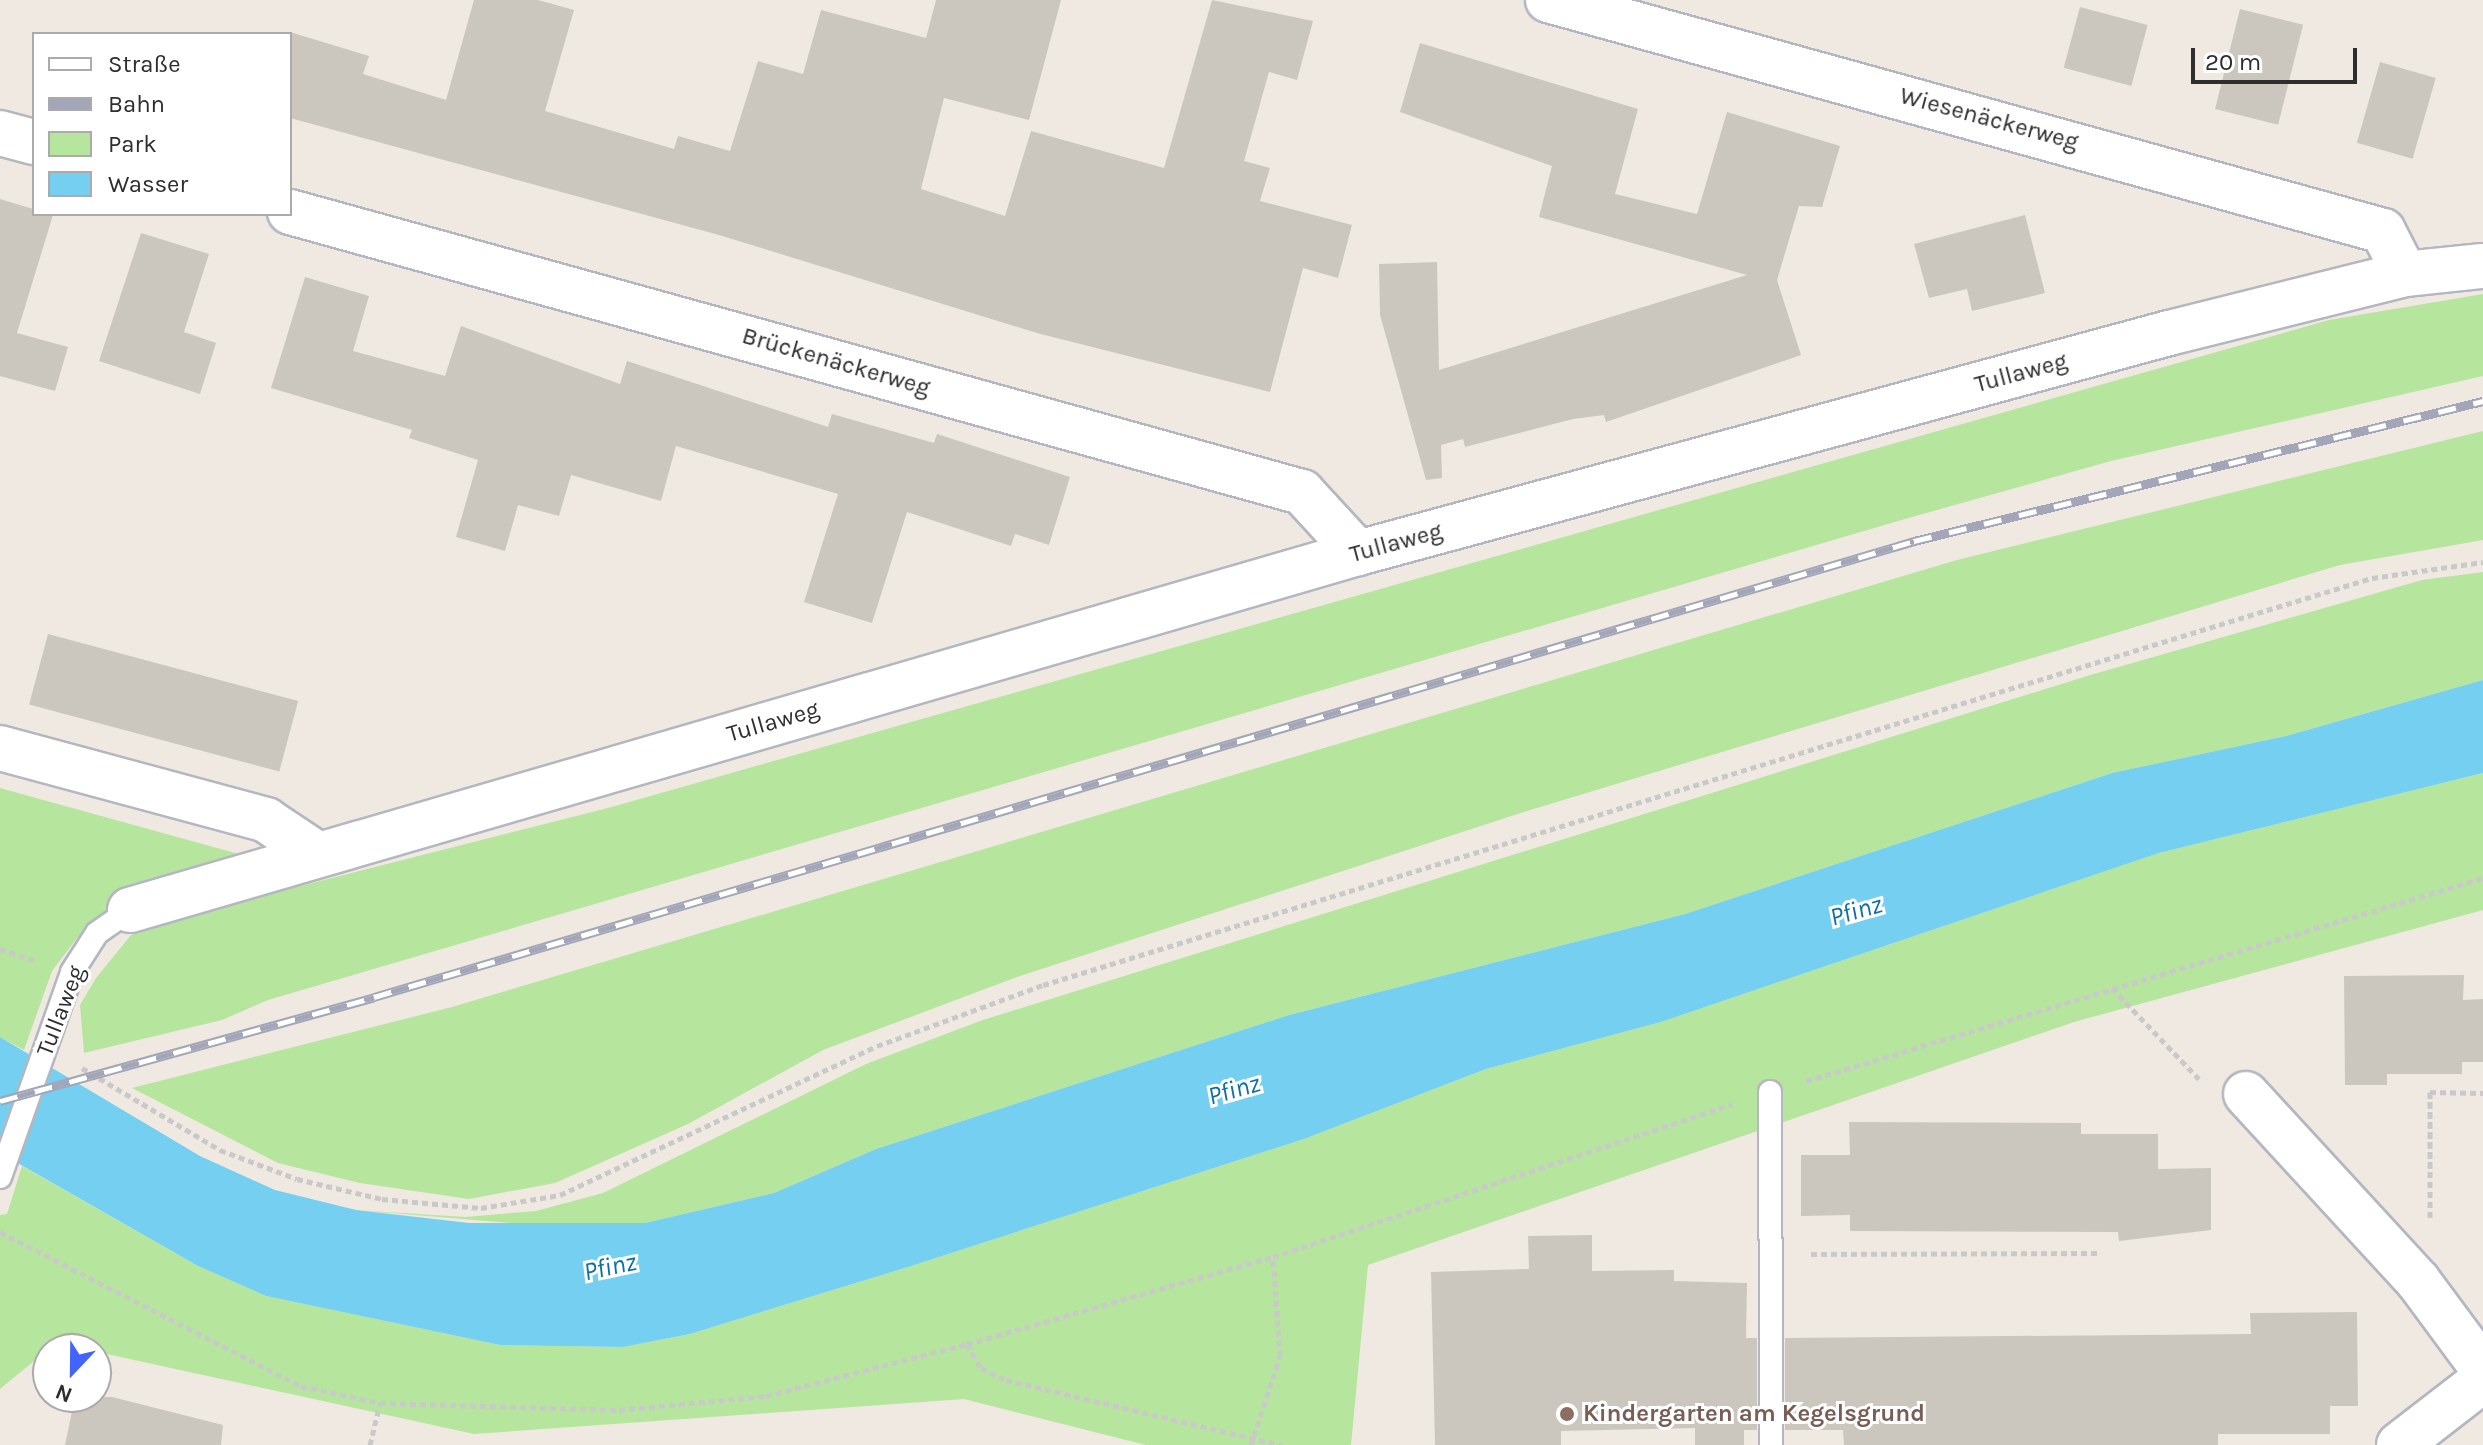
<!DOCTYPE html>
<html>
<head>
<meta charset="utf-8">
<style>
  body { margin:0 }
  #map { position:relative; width:2483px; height:1445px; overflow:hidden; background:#efe9e1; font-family:Karla,sans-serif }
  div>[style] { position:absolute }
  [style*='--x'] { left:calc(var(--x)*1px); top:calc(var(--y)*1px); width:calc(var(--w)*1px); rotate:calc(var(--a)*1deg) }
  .green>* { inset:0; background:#b6e59e }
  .water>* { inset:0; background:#75cff0 }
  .building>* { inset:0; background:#cbc7bf; transform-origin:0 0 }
  .path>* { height:5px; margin-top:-2.5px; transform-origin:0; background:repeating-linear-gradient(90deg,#c9c9c9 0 6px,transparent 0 10px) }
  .roads { filter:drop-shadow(2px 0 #b4b7c1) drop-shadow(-2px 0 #b4b7c1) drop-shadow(0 2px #b4b7c1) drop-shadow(0 -2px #b4b7c1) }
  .service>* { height:22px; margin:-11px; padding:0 11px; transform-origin:11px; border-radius:11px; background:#fff }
  .minor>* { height:44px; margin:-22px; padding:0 22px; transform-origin:22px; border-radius:22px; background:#fff }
  .rail>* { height:9px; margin-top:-4.5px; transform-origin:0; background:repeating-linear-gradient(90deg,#fff 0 18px,#a3a6b8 0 36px); box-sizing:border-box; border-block:2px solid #a3a6b8 }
  .dots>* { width:22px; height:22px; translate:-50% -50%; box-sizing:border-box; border:4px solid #fff; border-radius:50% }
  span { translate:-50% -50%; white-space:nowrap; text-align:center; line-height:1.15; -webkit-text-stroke:6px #fff; paint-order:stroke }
  .street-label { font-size:24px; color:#2e2e2e }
  .education-label { font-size:24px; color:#785e54; font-weight:700 }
  .left { translate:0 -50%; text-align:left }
  .water-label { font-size:26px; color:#0d6fa3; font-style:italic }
  .legend { position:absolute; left:32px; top:32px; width:260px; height:184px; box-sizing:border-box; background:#fff; border:2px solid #ababab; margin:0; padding:10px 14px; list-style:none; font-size:24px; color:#2e2e2e }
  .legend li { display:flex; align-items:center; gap:16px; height:40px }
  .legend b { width:40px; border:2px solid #ababab }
  .north { position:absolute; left:32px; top:1333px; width:80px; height:80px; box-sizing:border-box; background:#fff; border:2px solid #ababab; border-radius:50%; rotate:202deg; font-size:22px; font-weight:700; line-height:32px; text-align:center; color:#2e2e2e }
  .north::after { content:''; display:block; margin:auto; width:28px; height:36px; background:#4264fb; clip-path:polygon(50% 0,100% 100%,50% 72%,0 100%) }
  .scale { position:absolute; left:2191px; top:48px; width:166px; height:36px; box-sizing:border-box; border:4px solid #2e2e2e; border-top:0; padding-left:10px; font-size:24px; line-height:28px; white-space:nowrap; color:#2e2e2e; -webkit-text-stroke:6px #fff; paint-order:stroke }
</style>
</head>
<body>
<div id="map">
  <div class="green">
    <div style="clip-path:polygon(2483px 294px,2483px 376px,2111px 461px,1905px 519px,268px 1000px,222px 1020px,84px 1053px,80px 1005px,96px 978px,131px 935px,174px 918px,608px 808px,2329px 320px)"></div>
    <div style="clip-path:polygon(2483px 431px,2483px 540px,2340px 565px,1527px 811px,1017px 977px,823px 1050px,688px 1124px,555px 1183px,469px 1199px,360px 1183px,278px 1163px,132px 1088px,452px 1007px,1957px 560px)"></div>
    <div style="clip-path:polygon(2483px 572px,2483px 680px,2286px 736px,2112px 773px,1685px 914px,1289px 1015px,876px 1149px,774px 1193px,645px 1223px,558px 1227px,356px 1210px,465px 1217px,536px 1211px,603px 1193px,866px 1064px,983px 1020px,2087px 676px,2422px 580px)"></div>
    <div style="clip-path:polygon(2483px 773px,2483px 910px,2074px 1022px,1368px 1265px,1351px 1445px,1146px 1445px,964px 1399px,474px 1434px,56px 1343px,0 1389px,0 1215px,7px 1214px,22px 1166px,198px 1266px,266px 1296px,500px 1345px,623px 1347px,690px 1334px,908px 1267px,1304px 1139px,1486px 1069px,1661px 1022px,2159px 853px)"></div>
    <div style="clip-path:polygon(0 788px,246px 856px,170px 874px,77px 938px,52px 971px,24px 1050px,0 1037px)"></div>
  </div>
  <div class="water">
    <div style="clip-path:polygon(2483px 680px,2483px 773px,2159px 853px,1661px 1022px,1486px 1069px,1304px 1139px,908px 1267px,690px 1334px,623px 1347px,500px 1345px,266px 1296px,198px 1266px,0 1153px,0 1037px,200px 1156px,275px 1190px,356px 1210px,469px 1223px,645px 1223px,774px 1193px,876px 1149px,1289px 1015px,1685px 914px,2112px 773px,2286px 736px)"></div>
  </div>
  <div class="building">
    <div style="clip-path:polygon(474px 0,538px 0,574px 10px,545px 111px,674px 149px,678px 136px,730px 151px,758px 61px,803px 74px,821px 10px,926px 38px,936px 0,1061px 0,1029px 120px,944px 98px,921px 189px,1005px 216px,1031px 131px,1164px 168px,1212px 0,1313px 21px,1297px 80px,1269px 72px,1244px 161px,1270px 168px,1260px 201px,1352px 225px,1338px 278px,1303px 268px,1270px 392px,1037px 333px,719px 235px,290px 118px,290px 32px,369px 56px,363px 74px,446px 100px)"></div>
    <div style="left:2080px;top:7px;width:70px;height:63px;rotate:15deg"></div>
    <div style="left:2240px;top:9px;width:65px;height:103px;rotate:14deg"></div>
    <div style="clip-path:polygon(1420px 43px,1638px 109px,1615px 194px,1697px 214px,1727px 112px,1840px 146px,1822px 207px,1799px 206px,1777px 280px,1801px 355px,1606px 422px,1604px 415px,1573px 419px,1465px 447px,1463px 439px,1441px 445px,1442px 478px,1426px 480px,1380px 315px,1379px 264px,1437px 262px,1439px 370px,1747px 275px,1539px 217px,1552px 166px,1400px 112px)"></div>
    <div style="left:2380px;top:62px;width:58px;height:84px;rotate:16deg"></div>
    <div style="clip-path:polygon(0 199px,53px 215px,17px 333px,68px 347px,55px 391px,0 376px)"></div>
    <div style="clip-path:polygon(2025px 215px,2045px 293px,1972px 311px,1967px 289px,1929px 298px,1914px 244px)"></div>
    <div style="clip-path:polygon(141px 233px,209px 254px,184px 332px,216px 343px,200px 394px,99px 361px)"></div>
    <div style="clip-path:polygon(305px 277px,369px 296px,353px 351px,445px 376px,461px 326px,620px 384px,627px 361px,828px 427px,832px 414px,934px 443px,937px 434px,1070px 477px,1049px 545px,1015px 534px,1011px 546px,907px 512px,872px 623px,804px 602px,838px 494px,676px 446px,661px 501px,571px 475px,559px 516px,518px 505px,505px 551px,456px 537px,478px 460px,409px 438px,412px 430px,271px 388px)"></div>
    <div style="left:48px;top:634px;width:259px;height:73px;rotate:15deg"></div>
    <div style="clip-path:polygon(2464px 975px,2463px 1000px,2483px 999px,2483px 1062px,2462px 1062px,2462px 1074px,2387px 1074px,2387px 1085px,2345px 1085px,2344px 976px)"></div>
    <div style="clip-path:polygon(1849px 1122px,2081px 1123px,2081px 1134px,2158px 1134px,2158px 1169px,2211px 1168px,2211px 1230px,2119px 1241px,2118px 1232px,1850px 1231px,1850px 1215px,1801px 1216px,1801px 1155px,1850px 1155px)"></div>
    <div style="clip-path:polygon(1592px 1235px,1592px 1271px,1674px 1270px,1674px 1281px,1747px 1283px,1746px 1338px,1757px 1338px,1757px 1430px,1744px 1430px,1744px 1445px,1695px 1445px,1695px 1428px,1561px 1431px,1561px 1445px,1435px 1445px,1431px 1272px,1529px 1269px,1528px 1236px)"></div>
    <div style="clip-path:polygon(2357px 1312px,2358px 1406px,2330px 1406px,2330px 1434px,2218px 1434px,2218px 1445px,1844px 1445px,1843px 1430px,1785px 1430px,1785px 1338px,2251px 1334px,2250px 1313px)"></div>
    <div style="clip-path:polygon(75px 1397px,112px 1397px,223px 1425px,221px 1445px,65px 1445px)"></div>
  </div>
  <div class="path">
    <div style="--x:0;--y:949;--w:35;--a:18"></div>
    <div style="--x:2112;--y:988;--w:126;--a:46.3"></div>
    <div style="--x:82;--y:1068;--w:161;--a:30.7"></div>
    <div style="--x:220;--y:1150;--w:82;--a:20.6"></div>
    <div style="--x:297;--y:1179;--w:87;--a:13.2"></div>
    <div style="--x:382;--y:1199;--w:99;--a:5.2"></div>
    <div style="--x:481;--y:1208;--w:80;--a:-9.3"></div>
    <div style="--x:560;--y:1195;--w:350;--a:-25.2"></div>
    <div style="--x:877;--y:1046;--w:177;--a:-20.2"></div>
    <div style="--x:1043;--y:985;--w:1390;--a:-17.03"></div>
    <div style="--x:2372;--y:578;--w:112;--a:-8.2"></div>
    <div style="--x:1806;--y:1081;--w:707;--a:-16.69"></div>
    <div style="--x:2430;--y:1218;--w:126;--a:-90"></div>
    <div style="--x:2430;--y:1092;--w:53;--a:1.1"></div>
    <div style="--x:0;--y:1232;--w:338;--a:27.1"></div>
    <div style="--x:301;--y:1386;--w:81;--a:12.1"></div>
    <div style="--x:380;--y:1403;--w:239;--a:1.7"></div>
    <div style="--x:619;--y:1410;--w:148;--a:-5.4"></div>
    <div style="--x:766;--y:1396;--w:208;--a:-14.5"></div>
    <div style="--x:967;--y:1344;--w:318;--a:-15.9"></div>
    <div style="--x:1273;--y:1257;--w:484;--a:-18.4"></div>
    <div style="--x:1811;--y:1254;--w:287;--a:-0.2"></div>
    <div style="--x:967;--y:1344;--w:28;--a:60"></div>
    <div style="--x:981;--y:1368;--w:28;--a:26"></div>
    <div style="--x:1006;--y:1380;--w:284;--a:13.3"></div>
    <div style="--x:370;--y:1445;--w:43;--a:-76.6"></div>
    <div style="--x:1251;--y:1445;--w:94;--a:-72"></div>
    <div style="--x:1280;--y:1356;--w:99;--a:-94"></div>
  </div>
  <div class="roads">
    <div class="service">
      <div style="--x:1770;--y:1092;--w:353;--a:89.8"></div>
      <div style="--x:0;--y:1177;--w:217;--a:-70.6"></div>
      <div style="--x:72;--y:972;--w:46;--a:-57.3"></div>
      <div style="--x:97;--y:933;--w:40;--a:-34.9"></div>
    </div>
    <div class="minor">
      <div style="--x:1548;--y:0;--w:866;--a:15.46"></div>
      <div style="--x:2383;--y:231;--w:48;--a:62.9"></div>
      <div style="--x:0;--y:133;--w:35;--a:15"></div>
      <div style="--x:290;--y:212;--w:1050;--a:15.47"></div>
      <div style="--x:1302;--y:492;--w:83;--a:47.4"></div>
      <div style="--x:0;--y:748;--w:276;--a:15.1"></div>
      <div style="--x:266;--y:820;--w:61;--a:33.7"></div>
      <div style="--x:130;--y:910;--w:1279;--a:-16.21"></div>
      <div style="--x:1358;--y:553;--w:840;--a:-15.18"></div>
      <div style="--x:2169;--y:333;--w:243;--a:-14"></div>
      <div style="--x:2405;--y:274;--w:78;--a:-5.9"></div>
      <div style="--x:2246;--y:1094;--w:254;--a:47.4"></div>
      <div style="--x:2418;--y:1281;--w:109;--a:53.5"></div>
      <div style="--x:2399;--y:1445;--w:106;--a:-37.7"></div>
    </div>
  </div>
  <div class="rail">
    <div style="--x:0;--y:1101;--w:388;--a:-15.5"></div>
    <div style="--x:374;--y:997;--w:1606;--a:-16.49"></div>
    <div style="--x:1914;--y:541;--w:586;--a:-13.82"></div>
  </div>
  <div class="dots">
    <div style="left:1567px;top:1414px;background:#8d6e63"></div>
  </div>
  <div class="street-label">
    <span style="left:1989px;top:119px;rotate:15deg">Wiesenäckerweg</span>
    <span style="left:836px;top:362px;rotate:16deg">Brückenäckerweg</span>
    <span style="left:2021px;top:373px;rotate:-15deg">Tullaweg</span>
    <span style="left:1396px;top:543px;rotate:-15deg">Tullaweg</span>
    <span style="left:773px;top:722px;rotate:-16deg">Tullaweg</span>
    <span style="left:61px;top:1011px;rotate:-69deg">Tullaweg</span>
  </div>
  <div class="education-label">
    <span class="left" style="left:1583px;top:1414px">Kindergarten am Kegelsgrund</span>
  </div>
  <div class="water-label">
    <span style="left:1856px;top:911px;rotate:-16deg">Pfinz</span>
    <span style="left:1234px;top:1090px;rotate:-16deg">Pfinz</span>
    <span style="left:610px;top:1267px;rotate:-12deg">Pfinz</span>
  </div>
  <ul class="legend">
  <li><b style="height:10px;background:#fff"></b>Straße</li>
  <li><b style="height:10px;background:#a3a6b8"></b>Bahn</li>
  <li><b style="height:22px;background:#b6e59e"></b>Park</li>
  <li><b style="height:22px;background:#75cff0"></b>Wasser</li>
  </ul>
  <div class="north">N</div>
  <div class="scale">20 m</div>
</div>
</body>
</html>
